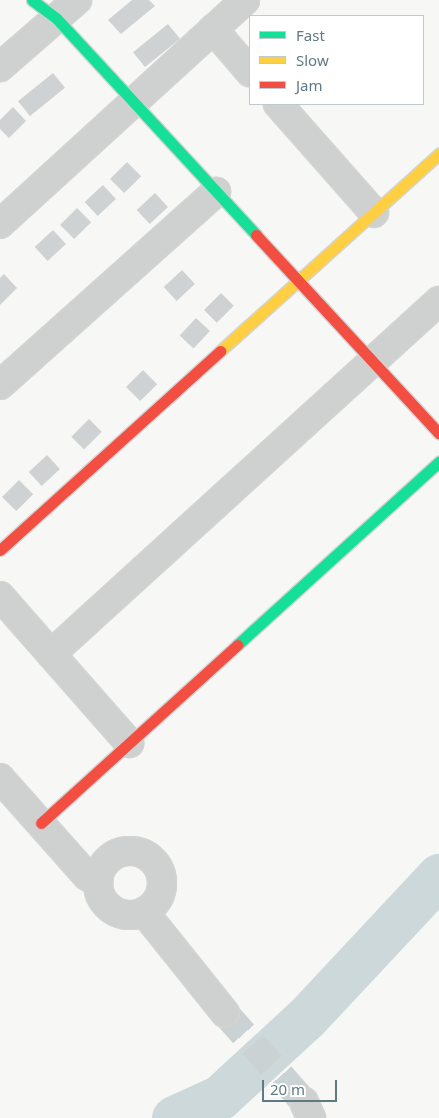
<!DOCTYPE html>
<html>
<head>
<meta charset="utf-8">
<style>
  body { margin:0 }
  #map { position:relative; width:439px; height:1118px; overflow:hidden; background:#f7f7f6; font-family:"Noto Sans",sans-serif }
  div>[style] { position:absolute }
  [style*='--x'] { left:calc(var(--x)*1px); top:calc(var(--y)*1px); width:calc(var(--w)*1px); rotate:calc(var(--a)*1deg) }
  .river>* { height:45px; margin:-22.5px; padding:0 22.5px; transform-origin:22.5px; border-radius:22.5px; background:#ccd8d9 }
  .building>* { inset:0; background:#cfd2d2; transform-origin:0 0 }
  .street-tunnel>* { height:28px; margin-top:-14px; transform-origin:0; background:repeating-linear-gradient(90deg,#cad2d4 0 28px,transparent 0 42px) }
  .roads { filter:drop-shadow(1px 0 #d2d4d4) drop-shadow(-1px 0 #d2d4d4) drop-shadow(0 1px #d2d4d4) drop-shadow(0 -1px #d2d4d4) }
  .street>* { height:28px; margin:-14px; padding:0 14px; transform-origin:14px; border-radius:14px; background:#cfd1d1 }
  .street>.ring { margin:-14px; padding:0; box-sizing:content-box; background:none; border:28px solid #cfd1d1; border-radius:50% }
  .fast>* { height:11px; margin:-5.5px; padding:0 5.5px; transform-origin:5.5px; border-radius:5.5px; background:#16e098 }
  .slow>* { height:11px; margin:-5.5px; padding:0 5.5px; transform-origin:5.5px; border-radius:5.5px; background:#ffcf43 }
  .jam>* { height:11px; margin:-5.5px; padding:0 5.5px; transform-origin:5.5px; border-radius:5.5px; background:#f24e42 }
  span { translate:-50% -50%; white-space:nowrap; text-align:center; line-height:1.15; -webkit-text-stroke:5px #fff; paint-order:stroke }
  .legend { position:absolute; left:249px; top:15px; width:175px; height:90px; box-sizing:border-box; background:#fff; border:1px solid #bfcacd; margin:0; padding:6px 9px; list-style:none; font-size:15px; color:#607a83 }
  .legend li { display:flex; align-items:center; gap:10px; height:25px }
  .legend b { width:25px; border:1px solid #bfcacd }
  .scale { position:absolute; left:262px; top:1080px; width:75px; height:22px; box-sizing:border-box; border:2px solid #607a83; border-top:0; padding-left:6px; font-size:15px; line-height:18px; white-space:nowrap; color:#607a83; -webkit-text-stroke:4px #fff; paint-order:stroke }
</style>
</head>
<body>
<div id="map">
  <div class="river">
    <div style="--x:174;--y:1118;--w:51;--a:-24.5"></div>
    <div style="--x:220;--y:1097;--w:117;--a:-42.6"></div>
    <div style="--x:306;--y:1018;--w:195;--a:-46.9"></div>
  </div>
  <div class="building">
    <div style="clip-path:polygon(132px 0,149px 0,155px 6px,121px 34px,108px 20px)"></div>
    <div style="left:168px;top:24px;width:19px;height:45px;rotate:51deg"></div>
    <div style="left:53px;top:73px;width:19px;height:45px;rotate:51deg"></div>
    <div style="clip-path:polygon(13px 107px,26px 121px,9px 138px,0 129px,0 120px)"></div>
    <div style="left:127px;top:162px;width:20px;height:24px;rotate:45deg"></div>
    <div style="left:103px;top:185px;width:19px;height:25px;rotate:47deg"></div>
    <div style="left:155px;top:193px;width:19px;height:25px;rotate:47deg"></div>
    <div style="left:77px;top:208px;width:20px;height:24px;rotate:45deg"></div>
    <div style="left:53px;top:230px;width:19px;height:25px;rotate:47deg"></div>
    <div style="left:182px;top:270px;width:19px;height:25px;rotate:47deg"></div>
    <div style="clip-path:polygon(4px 274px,17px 288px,0 305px,0 278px)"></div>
    <div style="left:221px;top:293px;width:18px;height:24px;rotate:45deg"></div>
    <div style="left:196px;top:318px;width:19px;height:24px;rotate:43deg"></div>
    <div style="left:143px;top:370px;width:20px;height:24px;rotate:45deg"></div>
    <div style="left:89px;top:419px;width:18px;height:25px;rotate:45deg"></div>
    <div style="left:47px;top:455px;width:19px;height:25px;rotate:47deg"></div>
    <div style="left:19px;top:480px;width:20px;height:24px;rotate:45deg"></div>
  </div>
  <div class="street-tunnel">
    <div style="--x:225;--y:1013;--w:119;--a:48.4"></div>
  </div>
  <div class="roads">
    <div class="street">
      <div style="--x:213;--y:29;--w:57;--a:49.3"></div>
      <div style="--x:0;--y:67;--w:102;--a:-41"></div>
      <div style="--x:278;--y:104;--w:145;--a:48.6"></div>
      <div style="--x:0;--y:224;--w:332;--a:-42.4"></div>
      <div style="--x:0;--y:385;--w:290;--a:-41.8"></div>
      <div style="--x:0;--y:596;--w:196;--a:48.7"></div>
      <div style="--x:51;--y:654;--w:525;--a:-42.3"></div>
      <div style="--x:0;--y:778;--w:131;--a:48.4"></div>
      <div style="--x:87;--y:876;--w:13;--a:29"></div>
      <div class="ring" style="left:98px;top:851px;width:36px;height:36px"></div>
      <div style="--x:144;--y:912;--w:129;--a:51.3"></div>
      <div style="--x:304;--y:1102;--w:17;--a:66"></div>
    </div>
    <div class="fast">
      <div style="--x:32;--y:0;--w:31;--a:37"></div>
      <div style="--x:57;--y:19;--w:294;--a:47.3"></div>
      <div style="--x:237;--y:645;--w:273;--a:-42.2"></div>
    </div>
    <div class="slow">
      <div style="--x:220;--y:351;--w:295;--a:-42"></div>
    </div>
    <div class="jam">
      <div style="--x:256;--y:235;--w:270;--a:47.3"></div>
      <div style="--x:0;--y:550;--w:297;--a:-42.1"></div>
      <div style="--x:41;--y:823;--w:265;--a:-42.2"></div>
    </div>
  </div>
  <ul class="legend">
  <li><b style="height:6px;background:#16e098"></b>Fast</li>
  <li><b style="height:6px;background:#ffcf43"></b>Slow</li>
  <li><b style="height:6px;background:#f24e42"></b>Jam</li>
  </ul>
  <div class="scale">20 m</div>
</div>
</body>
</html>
